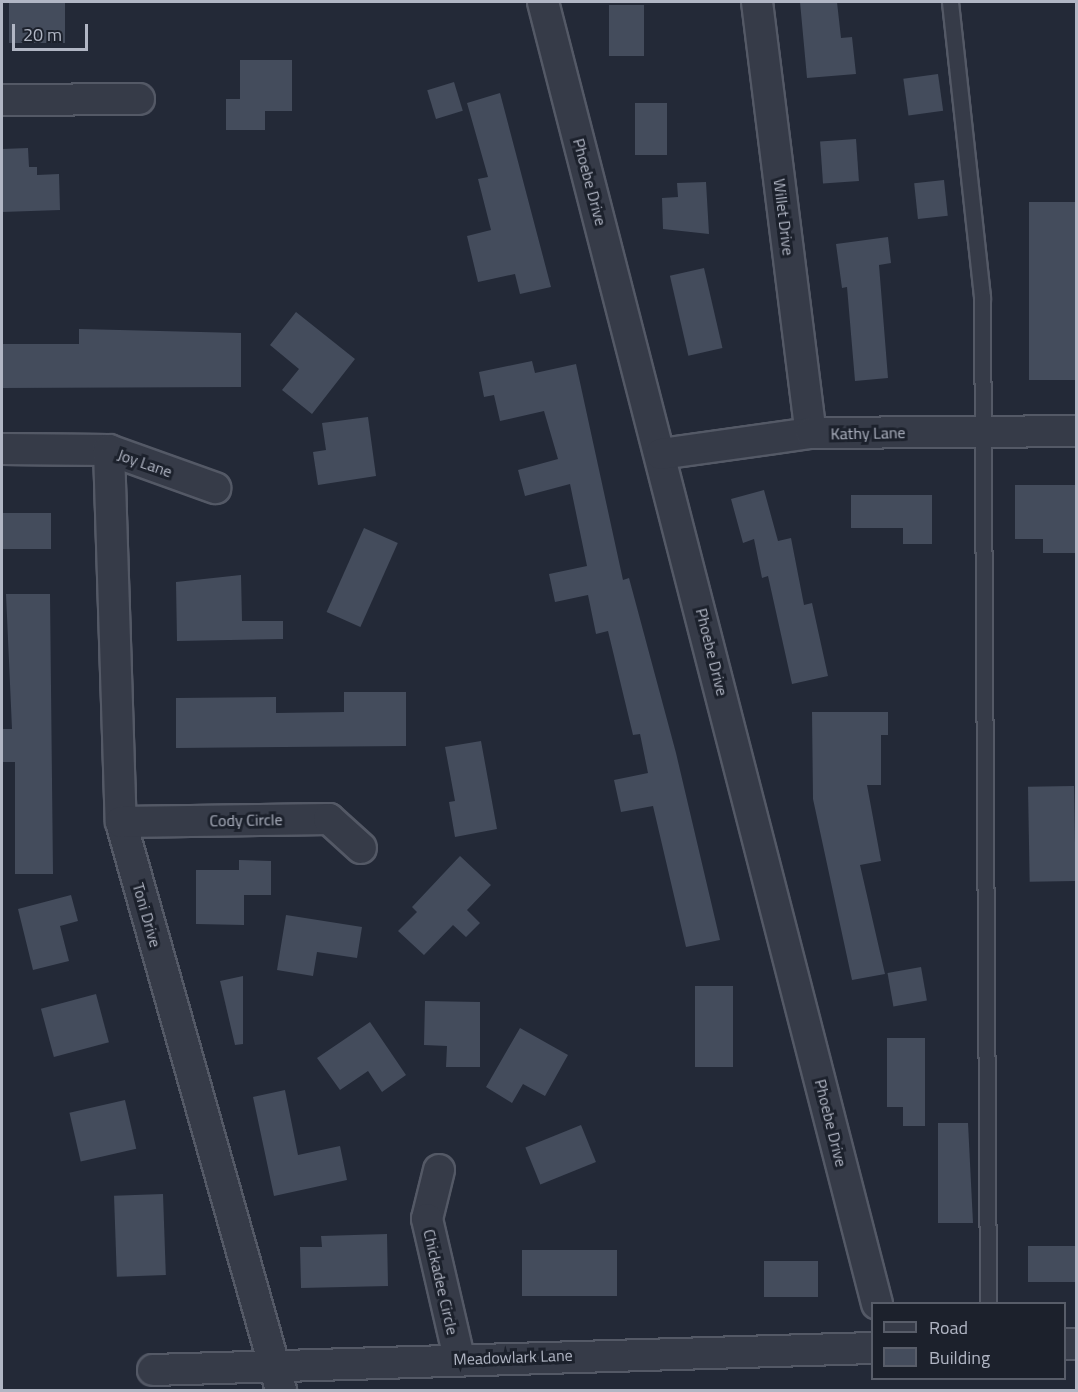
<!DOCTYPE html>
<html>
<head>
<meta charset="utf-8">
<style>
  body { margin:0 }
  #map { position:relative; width:1078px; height:1392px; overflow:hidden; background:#232937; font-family:"Titillium Web",sans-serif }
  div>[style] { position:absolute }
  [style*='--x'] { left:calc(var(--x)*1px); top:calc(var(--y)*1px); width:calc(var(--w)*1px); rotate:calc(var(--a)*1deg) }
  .building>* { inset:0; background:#444c5c; transform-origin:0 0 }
  .roads { filter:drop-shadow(2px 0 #545966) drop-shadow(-2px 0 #545966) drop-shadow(0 2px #545966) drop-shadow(0 -2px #545966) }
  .service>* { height:15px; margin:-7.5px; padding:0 7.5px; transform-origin:7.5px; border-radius:7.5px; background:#363b48 }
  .minor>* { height:30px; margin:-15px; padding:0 15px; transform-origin:15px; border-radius:15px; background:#363b48 }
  span { translate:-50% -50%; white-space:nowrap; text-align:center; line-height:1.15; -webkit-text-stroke:6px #1c212c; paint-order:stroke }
  .street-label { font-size:16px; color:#b1b6c4 }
  .frame { position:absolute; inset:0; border:3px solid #b1b6c4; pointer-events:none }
  .legend { position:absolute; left:871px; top:1302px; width:195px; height:78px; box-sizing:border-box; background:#1c212c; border:2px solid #585d69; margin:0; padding:8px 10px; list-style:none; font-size:18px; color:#b1b6c4 }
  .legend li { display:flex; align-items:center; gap:12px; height:30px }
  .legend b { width:30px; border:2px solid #585d69 }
  .scale { position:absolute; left:12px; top:24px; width:76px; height:27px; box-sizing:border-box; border:3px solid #b1b6c4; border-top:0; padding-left:8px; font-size:18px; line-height:21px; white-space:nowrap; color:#b1b6c4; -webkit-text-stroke:4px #1c212c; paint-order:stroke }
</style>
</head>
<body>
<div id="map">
  <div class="building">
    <div style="left:9px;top:2px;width:56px;height:41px"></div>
    <div style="clip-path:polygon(800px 2px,837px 2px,841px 38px,852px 37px,856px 74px,807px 78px)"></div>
    <div style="left:609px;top:5px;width:35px;height:51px"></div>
    <div style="clip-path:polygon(240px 60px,292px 60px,292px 111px,265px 111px,265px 130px,226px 130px,226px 99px,240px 99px)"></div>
    <div style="left:938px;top:74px;width:37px;height:35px;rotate:82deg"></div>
    <div style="left:454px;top:82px;width:30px;height:28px;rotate:73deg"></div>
    <div style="clip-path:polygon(500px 93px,551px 287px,520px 294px,515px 274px,478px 282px,467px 236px,491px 230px,478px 179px,488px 177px,467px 103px)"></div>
    <div style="left:635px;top:103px;width:32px;height:52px"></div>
    <div style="left:856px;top:139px;width:42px;height:36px;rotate:86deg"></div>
    <div style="clip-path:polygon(28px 148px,29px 167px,37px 167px,37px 175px,59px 174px,60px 210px,2px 212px,2px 149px)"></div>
    <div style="left:944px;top:180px;width:36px;height:30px;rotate:84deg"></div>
    <div style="clip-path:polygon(706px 182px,709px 234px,663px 229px,662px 198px,678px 197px,677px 183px)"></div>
    <div style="left:1029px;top:202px;width:48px;height:178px"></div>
    <div style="clip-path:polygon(888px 237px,891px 263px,879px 265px,888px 378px,855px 381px,847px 287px,842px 288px,836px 244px)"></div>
    <div style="left:704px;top:268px;width:82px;height:35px;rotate:77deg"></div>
    <div style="clip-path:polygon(296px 312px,355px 359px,312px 414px,282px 390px,299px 369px,270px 345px)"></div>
    <div style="clip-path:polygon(79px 329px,241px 333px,241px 387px,2px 388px,2px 344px,79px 344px)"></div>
    <div style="clip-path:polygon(532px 361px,535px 373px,576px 364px,623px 580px,629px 578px,676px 753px,720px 940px,686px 947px,653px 806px,621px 812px,614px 780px,648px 773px,640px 734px,633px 735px,608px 631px,596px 634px,588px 595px,555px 602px,549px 574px,587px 566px,570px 484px,525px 496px,518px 470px,558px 459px,544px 411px,500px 421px,494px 395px,484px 397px,479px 372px)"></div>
    <div style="clip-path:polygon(368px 417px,376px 476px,318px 485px,313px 452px,326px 450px,322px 423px)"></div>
    <div style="clip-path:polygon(1015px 485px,1077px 485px,1077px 553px,1043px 553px,1043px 539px,1015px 539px)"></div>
    <div style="clip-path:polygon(764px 490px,778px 541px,791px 538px,804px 605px,812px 603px,828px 676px,792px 684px,768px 576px,762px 578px,754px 539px,743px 543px,731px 499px)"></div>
    <div style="clip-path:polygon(851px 495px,932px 495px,932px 544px,903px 544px,903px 528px,851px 528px)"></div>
    <div style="left:2px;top:513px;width:49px;height:36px"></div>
    <div style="left:364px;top:528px;width:37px;height:92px;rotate:24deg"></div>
    <div style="clip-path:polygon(241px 575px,242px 621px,283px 621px,283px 639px,177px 641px,176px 582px)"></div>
    <div style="clip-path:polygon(6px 594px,50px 594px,53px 874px,15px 874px,15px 762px,2px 762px,2px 729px,12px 729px)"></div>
    <div style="clip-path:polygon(344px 692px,406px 692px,406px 746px,176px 748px,176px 698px,276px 697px,276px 713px,344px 712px)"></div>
    <div style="clip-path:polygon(812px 712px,888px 712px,888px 735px,881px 735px,881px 785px,867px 785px,881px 861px,860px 865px,885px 974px,852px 980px,813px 799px)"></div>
    <div style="clip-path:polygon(481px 741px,497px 829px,455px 837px,449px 802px,455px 801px,445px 747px)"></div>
    <div style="left:1074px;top:786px;width:95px;height:46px;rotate:89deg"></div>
    <div style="clip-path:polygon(460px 856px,491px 885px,467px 910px,480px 923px,466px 937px,453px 925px,424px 955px,398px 931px,417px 912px,412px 907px)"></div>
    <div style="clip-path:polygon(239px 860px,271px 861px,271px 895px,244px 895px,244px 925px,196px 924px,196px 870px,239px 870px)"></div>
    <div style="clip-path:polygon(71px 895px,78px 921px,60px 926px,69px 961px,33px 970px,18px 909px)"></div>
    <div style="clip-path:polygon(286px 915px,362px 927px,357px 958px,317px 952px,313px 976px,277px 970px)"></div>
    <div style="left:921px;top:967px;width:34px;height:34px;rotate:80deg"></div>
    <div style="clip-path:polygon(243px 976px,243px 1044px,235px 1045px,220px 981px)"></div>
    <div style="left:695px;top:986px;width:38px;height:81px"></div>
    <div style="left:96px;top:994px;width:50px;height:57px;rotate:75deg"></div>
    <div style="clip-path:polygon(425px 1001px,480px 1002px,480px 1067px,446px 1067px,447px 1046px,424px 1045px)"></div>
    <div style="clip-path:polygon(370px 1022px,406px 1075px,382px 1092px,368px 1071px,340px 1090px,317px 1058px)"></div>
    <div style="clip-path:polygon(520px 1028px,568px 1055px,545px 1096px,523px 1084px,512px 1103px,486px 1087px)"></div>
    <div style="clip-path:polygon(887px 1038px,925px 1038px,925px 1126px,903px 1126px,903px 1107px,887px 1107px)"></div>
    <div style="clip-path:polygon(285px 1090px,298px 1155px,340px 1146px,347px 1180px,274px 1196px,253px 1097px)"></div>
    <div style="left:125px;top:1100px;width:50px;height:57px;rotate:77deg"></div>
    <div style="clip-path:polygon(938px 1123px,968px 1123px,973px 1223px,938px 1223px)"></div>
    <div style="left:581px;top:1125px;width:40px;height:60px;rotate:68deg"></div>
    <div style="left:163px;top:1194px;width:81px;height:49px;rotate:88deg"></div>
    <div style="clip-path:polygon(387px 1234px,388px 1286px,301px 1288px,300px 1247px,322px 1247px,321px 1236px)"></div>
    <div style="left:1028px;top:1246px;width:49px;height:36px"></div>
    <div style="left:522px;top:1250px;width:95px;height:46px"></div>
    <div style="left:764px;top:1261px;width:54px;height:36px"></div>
  </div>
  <div class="roads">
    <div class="service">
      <div style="--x:950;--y:2;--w:297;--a:83.8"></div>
      <div style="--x:982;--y:297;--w:1007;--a:89.66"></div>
    </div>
    <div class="minor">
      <div style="--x:543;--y:2;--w:1344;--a:75.61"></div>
      <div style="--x:757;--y:2;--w:434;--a:82.9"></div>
      <div style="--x:2;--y:100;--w:137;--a:-0.4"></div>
      <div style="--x:2;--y:449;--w:107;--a:0.5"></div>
      <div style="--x:109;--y:450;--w:113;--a:19.7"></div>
      <div style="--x:109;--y:450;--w:372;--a:88.2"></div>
      <div style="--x:121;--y:822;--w:590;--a:74.27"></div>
      <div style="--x:661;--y:454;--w:151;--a:-8"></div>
      <div style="--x:811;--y:433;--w:265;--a:-0.4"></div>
      <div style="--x:121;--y:822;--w:208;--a:-0.8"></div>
      <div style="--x:329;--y:819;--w:43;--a:42.2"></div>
      <div style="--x:439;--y:1170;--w:50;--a:103.8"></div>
      <div style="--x:427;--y:1219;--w:143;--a:77"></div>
      <div style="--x:1064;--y:1344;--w:12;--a:0"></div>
      <div style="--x:153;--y:1370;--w:719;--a:-1.75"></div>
    </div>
  </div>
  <div class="street-label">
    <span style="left:590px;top:182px;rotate:75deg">Phoebe Drive</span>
    <span style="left:784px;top:217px;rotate:83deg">Willet Drive</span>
    <span style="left:868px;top:433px;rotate:-1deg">Kathy Lane</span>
    <span style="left:145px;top:463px;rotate:19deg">Joy Lane</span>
    <span style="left:712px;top:652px;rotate:76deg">Phoebe Drive</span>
    <span style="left:246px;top:820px;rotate:-1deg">Cody Circle</span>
    <span style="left:147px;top:915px;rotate:74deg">Toni Drive</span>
    <span style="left:831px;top:1123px;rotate:76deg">Phoebe Drive</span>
    <span style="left:441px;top:1282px;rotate:77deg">Chickadee Circle</span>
    <span style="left:513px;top:1357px;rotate:-2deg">Meadowlark Lane</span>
  </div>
  <div class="frame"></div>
  <ul class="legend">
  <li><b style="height:8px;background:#363b48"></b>Road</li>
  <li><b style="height:16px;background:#444c5c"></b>Building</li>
  </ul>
  <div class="scale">20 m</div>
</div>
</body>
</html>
